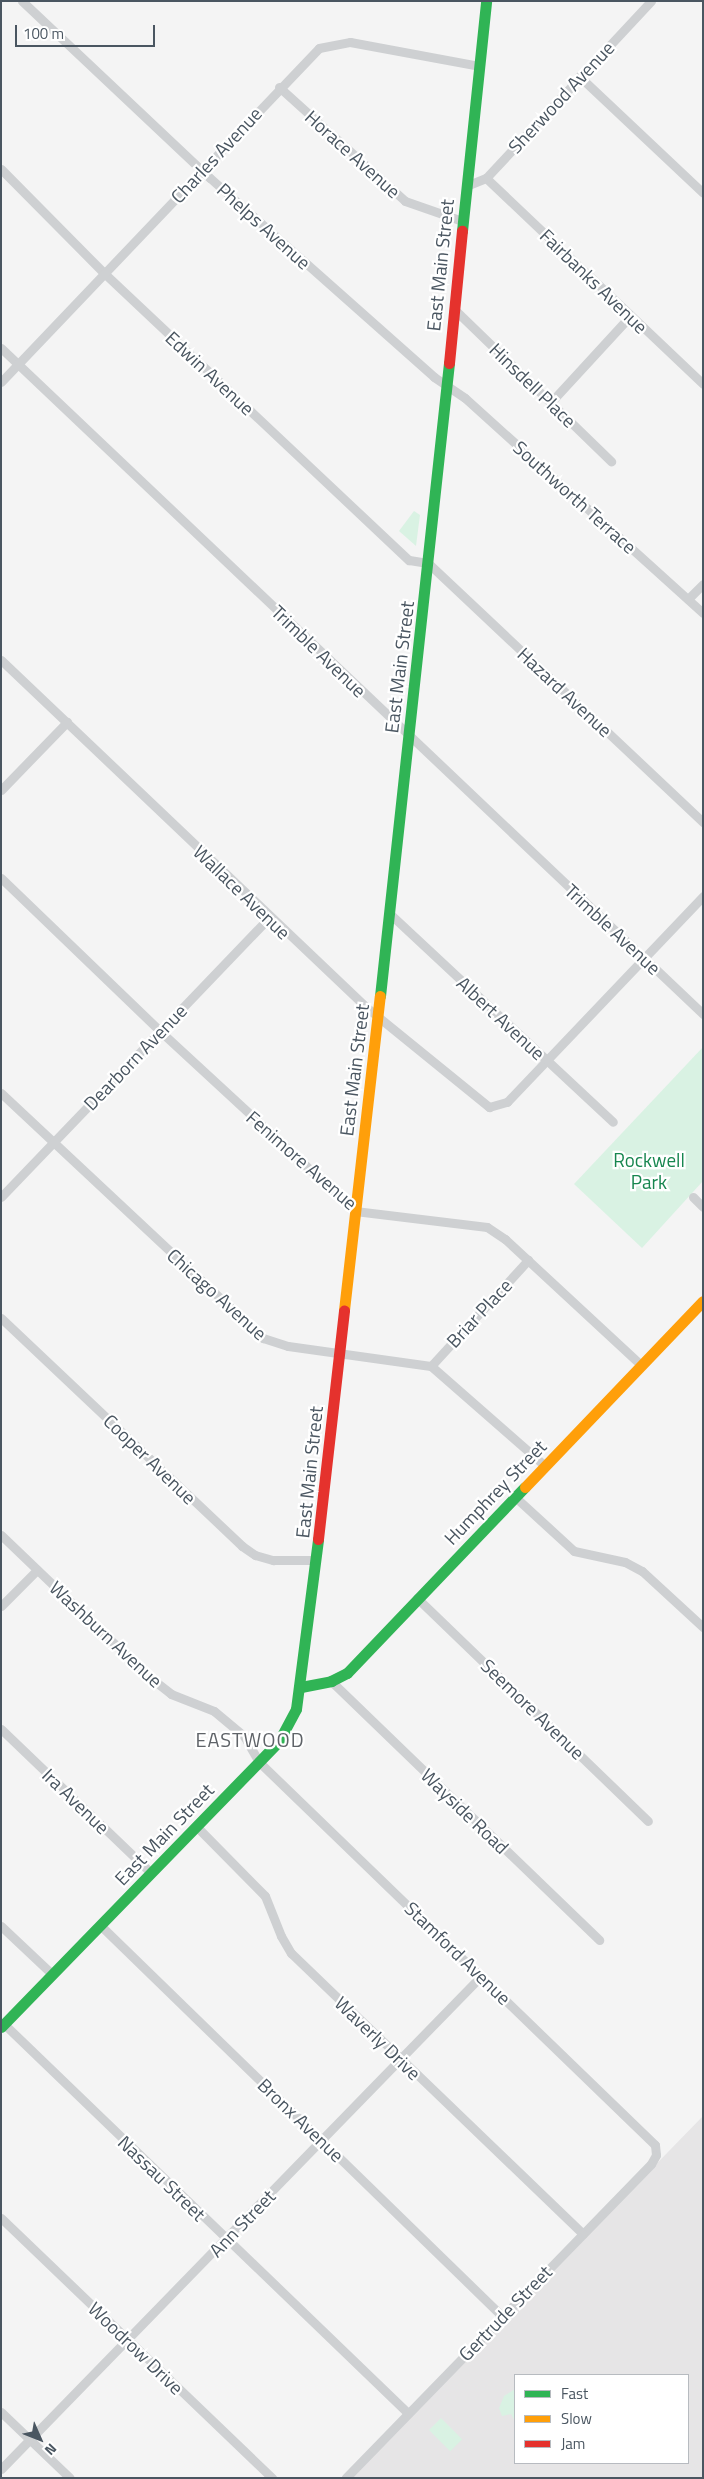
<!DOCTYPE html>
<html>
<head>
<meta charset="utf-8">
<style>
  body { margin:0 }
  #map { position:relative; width:704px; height:2479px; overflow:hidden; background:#f4f4f4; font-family:"Titillium Web",sans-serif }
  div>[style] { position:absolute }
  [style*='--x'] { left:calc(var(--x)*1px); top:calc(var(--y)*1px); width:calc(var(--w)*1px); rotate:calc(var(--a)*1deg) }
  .education>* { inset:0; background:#e6e5e6 }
  .green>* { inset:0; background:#d9f2e3; transform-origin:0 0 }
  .street>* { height:9px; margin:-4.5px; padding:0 4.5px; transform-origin:4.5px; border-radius:4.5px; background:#ced0d2 }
  .fast>* { height:11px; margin:-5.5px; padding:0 5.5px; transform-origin:5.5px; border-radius:5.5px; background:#30b455 }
  .slow>* { height:11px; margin:-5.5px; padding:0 5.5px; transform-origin:5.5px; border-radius:5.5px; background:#ff9f0a }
  .jam>* { height:11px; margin:-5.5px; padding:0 5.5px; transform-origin:5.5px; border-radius:5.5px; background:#e5322d }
  span { translate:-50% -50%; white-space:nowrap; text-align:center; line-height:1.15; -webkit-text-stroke:4.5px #fff; paint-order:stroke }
  .street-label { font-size:19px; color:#4a5661 }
  .park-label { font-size:19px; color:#17864f }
  .neighbourhood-label { font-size:20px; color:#5f6368; letter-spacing:1px }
  .frame { position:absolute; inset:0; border:2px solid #4a5661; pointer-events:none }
  .legend { position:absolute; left:514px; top:2374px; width:175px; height:90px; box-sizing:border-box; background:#fff; border:1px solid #b7bbc0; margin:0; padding:6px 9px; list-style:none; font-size:15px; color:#4a5661 }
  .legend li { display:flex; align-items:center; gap:10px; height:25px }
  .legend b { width:25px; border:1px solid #b7bbc0 }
  .north { position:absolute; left:15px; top:2414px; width:50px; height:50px; -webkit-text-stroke:4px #fff; paint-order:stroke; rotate:134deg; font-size:14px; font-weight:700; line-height:20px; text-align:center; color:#4a5661 }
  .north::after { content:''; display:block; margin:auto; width:18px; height:22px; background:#4a5661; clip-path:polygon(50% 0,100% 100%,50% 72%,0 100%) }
  .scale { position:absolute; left:15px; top:25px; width:140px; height:22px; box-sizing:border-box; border:2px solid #4a5661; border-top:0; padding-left:6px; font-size:15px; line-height:18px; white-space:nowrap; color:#4a5661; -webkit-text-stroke:4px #fff; paint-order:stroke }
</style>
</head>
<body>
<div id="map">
  <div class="education">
    <div style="clip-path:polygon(evenodd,703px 2116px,703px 2478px,351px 2478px,703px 2116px,515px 2375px,688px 2375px,688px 2463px,515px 2463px,515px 2375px)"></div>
  </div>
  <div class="green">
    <div style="clip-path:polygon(414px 511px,420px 515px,416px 546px,399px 531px)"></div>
    <div style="clip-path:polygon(703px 1047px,703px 1181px,642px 1248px,574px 1184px)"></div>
    <div style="clip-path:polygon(515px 2389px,515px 2421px,511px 2414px,502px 2416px,499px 2408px,504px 2396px)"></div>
    <div style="left:441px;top:2418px;width:30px;height:17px;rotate:45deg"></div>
  </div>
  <div class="street">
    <div style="--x:22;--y:1;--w:258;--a:43.3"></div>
    <div style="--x:210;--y:178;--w:300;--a:41.6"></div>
    <div style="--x:434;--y:377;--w:37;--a:34"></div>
    <div style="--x:465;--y:398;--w:321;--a:42.1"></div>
    <div style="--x:579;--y:76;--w:170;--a:43.3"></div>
    <div style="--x:279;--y:87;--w:170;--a:42.1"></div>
    <div style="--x:405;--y:201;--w:60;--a:19.3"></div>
    <div style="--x:1;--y:169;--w:146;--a:45.3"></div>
    <div style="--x:104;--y:273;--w:419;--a:43.3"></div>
    <div style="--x:409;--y:560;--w:19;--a:9"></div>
    <div style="--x:428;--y:563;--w:378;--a:43.3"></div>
    <div style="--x:486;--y:178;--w:299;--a:43.5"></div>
    <div style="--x:466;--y:186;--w:22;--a:-22"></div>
    <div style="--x:486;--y:178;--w:242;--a:-47"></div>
    <div style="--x:454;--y:309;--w:219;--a:44.1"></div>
    <div style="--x:1;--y:348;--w:968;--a:43.49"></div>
    <div style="--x:1;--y:382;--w:461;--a:-46.4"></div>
    <div style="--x:319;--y:48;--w:32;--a:-11"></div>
    <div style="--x:350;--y:42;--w:131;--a:10.5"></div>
    <div style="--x:551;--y:402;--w:117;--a:-47.4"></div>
    <div style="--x:688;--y:599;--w:21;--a:-45"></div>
    <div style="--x:1;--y:660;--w:504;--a:43.55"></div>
    <div style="--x:366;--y:1007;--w:159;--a:39.1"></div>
    <div style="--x:489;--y:1107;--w:19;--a:-16"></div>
    <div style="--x:507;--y:1102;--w:284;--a:-46.4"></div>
    <div style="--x:1;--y:790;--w:95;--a:-45.9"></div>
    <div style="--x:1;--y:878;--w:221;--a:43.9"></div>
    <div style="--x:160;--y:1031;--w:265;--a:42.7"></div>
    <div style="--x:355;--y:1211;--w:133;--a:6.9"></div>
    <div style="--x:487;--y:1227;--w:22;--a:34"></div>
    <div style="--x:505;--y:1239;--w:185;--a:42.8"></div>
    <div style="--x:389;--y:913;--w:306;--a:43"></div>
    <div style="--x:1;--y:1093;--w:359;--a:43.1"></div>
    <div style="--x:263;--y:1338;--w:26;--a:18"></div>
    <div style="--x:288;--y:1346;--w:144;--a:8"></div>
    <div style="--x:431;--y:1366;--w:150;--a:41.2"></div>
    <div style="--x:1;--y:1197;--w:387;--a:-46.2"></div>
    <div style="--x:693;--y:1197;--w:14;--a:45"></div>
    <div style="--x:1;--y:1318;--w:332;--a:43.4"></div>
    <div style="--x:242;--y:1546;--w:16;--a:35"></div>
    <div style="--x:255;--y:1555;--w:19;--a:16"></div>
    <div style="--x:273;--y:1560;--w:43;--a:0"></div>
    <div style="--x:431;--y:1366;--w:144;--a:-47.5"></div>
    <div style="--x:514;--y:1496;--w:81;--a:42.5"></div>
    <div style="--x:574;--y:1551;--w:52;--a:12.2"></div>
    <div style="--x:625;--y:1562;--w:19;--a:28"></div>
    <div style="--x:642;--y:1571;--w:83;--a:42.6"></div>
    <div style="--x:1;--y:1535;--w:202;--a:43.8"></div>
    <div style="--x:147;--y:1675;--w:31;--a:38"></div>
    <div style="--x:171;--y:1694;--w:46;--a:21.6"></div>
    <div style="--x:214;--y:1711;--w:39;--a:40"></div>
    <div style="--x:244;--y:1736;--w:30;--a:60"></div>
    <div style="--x:259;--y:1762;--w:551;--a:44.04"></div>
    <div style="--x:655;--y:2145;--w:10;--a:84"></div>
    <div style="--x:656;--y:2155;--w:10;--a:119"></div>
    <div style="--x:651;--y:2164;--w:438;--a:134.2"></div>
    <div style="--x:417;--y:1598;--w:321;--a:44"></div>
    <div style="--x:1;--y:1606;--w:51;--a:-45"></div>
    <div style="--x:331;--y:1681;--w:373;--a:44"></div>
    <div style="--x:1;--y:1729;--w:208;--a:43.8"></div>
    <div style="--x:196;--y:1826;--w:98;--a:45.4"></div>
    <div style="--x:265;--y:1896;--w:43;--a:68.2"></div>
    <div style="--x:281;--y:1936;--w:20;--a:60"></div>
    <div style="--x:291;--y:1953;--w:405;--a:43.9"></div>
    <div style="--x:100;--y:1925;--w:561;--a:44.21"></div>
    <div style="--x:1;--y:1926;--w:70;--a:43.3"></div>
    <div style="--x:4;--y:2024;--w:561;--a:43.92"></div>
    <div style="--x:1;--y:2218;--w:376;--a:43.8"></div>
    <div style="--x:1;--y:2412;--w:95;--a:43.7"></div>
    <div style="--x:1;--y:2469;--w:688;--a:-45.77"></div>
  </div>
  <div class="fast">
    <div style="--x:462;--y:231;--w:231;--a:-84"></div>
    <div style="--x:380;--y:996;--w:637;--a:-83.78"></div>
    <div style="--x:301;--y:1687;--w:31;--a:-11"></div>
    <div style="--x:331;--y:1681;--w:18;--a:-27"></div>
    <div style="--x:347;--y:1673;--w:257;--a:-46.3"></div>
    <div style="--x:1;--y:2027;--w:399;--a:-45.8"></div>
    <div style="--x:279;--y:1741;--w:36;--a:-62"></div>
    <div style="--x:296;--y:1709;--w:171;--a:-82.6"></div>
  </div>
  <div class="slow">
    <div style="--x:344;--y:1310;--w:316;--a:-83.5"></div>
    <div style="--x:525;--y:1487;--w:257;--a:-46.3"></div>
  </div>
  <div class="jam">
    <div style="--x:449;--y:363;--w:133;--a:-84.4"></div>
    <div style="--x:318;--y:1539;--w:230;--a:-83.5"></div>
  </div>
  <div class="street-label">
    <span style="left:561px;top:97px;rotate:-47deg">Sherwood Avenue</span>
    <span style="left:353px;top:154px;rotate:42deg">Horace Avenue</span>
    <span style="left:216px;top:155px;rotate:-47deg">Charles Avenue</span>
    <span style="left:264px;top:226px;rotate:42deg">Phelps Avenue</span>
    <span style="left:440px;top:265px;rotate:-84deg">East Main Street</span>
    <span style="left:594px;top:281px;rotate:44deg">Fairbanks Avenue</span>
    <span style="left:210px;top:373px;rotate:43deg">Edwin Avenue</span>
    <span style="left:533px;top:385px;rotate:44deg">Hinsdell Place</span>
    <span style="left:575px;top:497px;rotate:42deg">Southworth Terrace</span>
    <span style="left:319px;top:651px;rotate:44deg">Trimble Avenue</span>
    <span style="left:399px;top:667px;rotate:-83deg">East Main Street</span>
    <span style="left:565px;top:692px;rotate:43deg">Hazard Avenue</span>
    <span style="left:242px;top:892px;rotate:44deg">Wallace Avenue</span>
    <span style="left:613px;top:929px;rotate:43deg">Trimble Avenue</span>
    <span style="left:501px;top:1018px;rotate:43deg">Albert Avenue</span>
    <span style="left:135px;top:1057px;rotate:-46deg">Dearborn Avenue</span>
    <span style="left:354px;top:1070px;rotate:-83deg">East Main Street</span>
    <span style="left:302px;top:1160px;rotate:41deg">Fenimore Avenue</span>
    <span style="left:217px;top:1294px;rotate:42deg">Chicago Avenue</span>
    <span style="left:479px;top:1313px;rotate:-47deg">Briar Place</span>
    <span style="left:150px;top:1459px;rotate:44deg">Cooper Avenue</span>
    <span style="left:309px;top:1472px;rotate:-84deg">East Main Street</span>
    <span style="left:495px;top:1492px;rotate:-46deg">Humphrey Street</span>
    <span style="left:106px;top:1634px;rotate:43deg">Washburn Avenue</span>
    <span style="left:533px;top:1709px;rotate:44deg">Seemore Avenue</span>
    <span style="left:76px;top:1801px;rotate:44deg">Ira Avenue</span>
    <span style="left:465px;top:1811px;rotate:44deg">Wayside Road</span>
    <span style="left:164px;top:1834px;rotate:-46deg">East Main Street</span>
    <span style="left:458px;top:1953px;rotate:44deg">Stamford Avenue</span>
    <span style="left:378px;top:2038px;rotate:44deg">Waverly Drive</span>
    <span style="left:301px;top:2120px;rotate:44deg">Bronx Avenue</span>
    <span style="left:162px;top:2178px;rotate:44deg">Nassau Street</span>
    <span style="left:242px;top:2223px;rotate:-46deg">Ann Street</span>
    <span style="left:505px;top:2313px;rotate:-46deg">Gertrude Street</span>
    <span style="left:136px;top:2348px;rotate:44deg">Woodrow Drive</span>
  </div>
  <div class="park-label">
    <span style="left:649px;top:1171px">Rockwell<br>Park</span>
  </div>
  <div class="neighbourhood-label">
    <span style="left:250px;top:1739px">EASTWOOD</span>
  </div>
  <div class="frame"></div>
  <ul class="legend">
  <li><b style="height:6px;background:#30b455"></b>Fast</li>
  <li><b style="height:6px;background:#ff9f0a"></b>Slow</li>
  <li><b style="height:6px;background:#e5322d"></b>Jam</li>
  </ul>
  <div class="north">N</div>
  <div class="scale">100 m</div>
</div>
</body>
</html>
